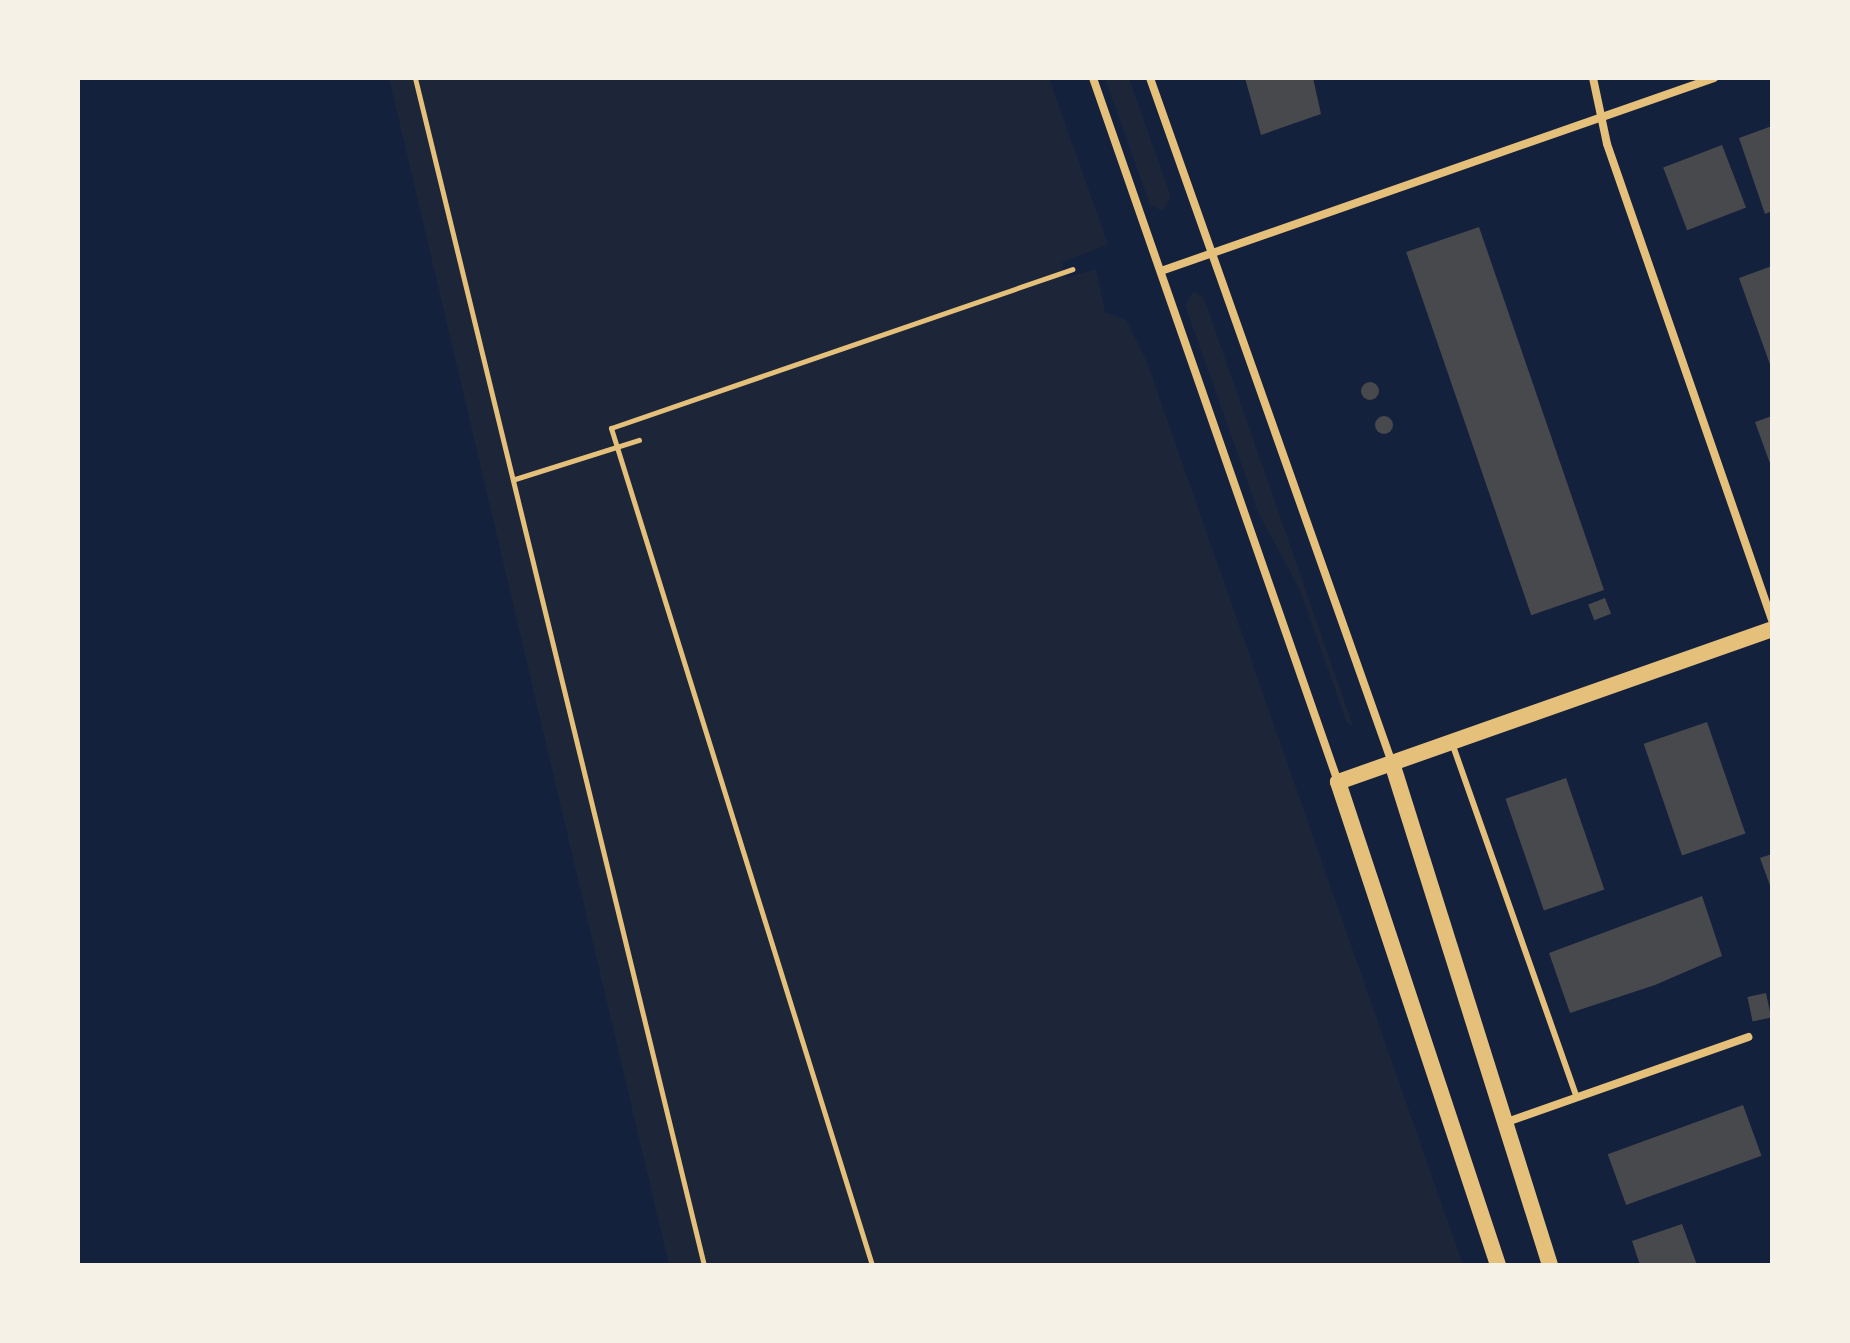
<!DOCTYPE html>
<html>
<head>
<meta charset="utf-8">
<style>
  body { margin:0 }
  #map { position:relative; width:1850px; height:1343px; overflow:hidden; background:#14213d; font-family:Mulish,sans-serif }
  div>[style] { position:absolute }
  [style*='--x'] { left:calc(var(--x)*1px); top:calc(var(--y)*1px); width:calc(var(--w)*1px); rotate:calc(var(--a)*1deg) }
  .green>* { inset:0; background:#1d2539 }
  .building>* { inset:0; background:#48494c; transform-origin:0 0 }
  .round { border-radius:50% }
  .path>* { height:5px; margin:-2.5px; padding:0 2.5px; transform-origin:2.5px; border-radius:2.5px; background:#e5c07b }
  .service>* { height:6px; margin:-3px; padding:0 3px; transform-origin:3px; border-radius:3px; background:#e5c07b }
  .minor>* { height:8px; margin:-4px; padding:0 4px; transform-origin:4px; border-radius:4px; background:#e5c07b }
  .secondary>* { height:16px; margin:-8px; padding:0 8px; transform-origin:8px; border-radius:8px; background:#e5c07b }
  span { translate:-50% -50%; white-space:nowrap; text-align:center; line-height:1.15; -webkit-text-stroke:7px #f6f1e7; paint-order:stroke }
  .frame { position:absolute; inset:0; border:80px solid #f6f1e7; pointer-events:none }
</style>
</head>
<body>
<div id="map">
  <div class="green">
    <div style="clip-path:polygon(389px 78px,1049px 78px,1108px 244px,1062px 263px,1066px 278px,1096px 269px,1105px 312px,1126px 320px,1147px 362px,1463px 1265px,669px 1265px)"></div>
    <div style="clip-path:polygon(1105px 78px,1129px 78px,1171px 197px,1163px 211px,1150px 205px)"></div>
    <div style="clip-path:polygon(1194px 291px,1204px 298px,1353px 726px,1347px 723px,1300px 590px,1259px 514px,1185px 305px)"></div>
  </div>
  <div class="building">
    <div style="clip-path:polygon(1245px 78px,1313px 78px,1321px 114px,1261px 135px)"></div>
    <div style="clip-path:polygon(1772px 126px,1772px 211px,1765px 214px,1739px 138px)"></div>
    <div style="left:1722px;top:145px;width:67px;height:63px;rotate:69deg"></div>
    <div style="left:1479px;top:227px;width:384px;height:77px;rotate:71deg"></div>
    <div style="clip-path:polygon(1772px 266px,1772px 370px,1739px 278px)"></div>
    <div class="round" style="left:1361px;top:382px;width:18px;height:18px"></div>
    <div style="clip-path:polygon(1772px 416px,1772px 469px,1755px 422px)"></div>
    <div class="round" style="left:1375px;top:416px;width:18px;height:18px"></div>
    <div style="left:1605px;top:598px;width:17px;height:18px;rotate:69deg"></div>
    <div style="left:1707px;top:722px;width:118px;height:67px;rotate:71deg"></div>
    <div style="left:1566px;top:778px;width:118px;height:64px;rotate:71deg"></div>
    <div style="clip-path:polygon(1772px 854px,1772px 891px,1760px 858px)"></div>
    <div style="clip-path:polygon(1702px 896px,1722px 956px,1655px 985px,1570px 1013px,1549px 953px)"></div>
    <div style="left:1766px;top:993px;width:25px;height:19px;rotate:78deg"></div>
    <div style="left:1743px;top:1105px;width:54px;height:144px;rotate:70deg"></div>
    <div style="clip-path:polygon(1682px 1224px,1697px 1265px,1640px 1265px,1632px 1241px)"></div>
  </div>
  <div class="path">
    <div style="--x:415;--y:78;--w:1222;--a:76.32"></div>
    <div style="--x:515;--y:479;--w:130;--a:-17.5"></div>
    <div style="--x:872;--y:1265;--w:877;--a:-107.32"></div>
    <div style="--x:611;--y:428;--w:488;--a:-19"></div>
  </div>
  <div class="service">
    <div style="--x:1452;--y:743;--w:376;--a:70.6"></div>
  </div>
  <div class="minor">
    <div style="--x:1093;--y:78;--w:745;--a:70.81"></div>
    <div style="--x:1150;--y:78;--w:726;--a:70.54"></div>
    <div style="--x:1593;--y:78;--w:67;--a:78"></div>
    <div style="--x:1607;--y:144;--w:504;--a:70.88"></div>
    <div style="--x:1161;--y:271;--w:586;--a:-19.24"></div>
    <div style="--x:1507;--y:1122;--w:256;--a:-19.4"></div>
  </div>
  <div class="secondary">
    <div style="--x:1392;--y:763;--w:526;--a:72.53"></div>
    <div style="--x:1498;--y:1265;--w:509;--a:-108.33"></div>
    <div style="--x:1338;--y:782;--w:460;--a:-19.4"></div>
  </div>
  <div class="frame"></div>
</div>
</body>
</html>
